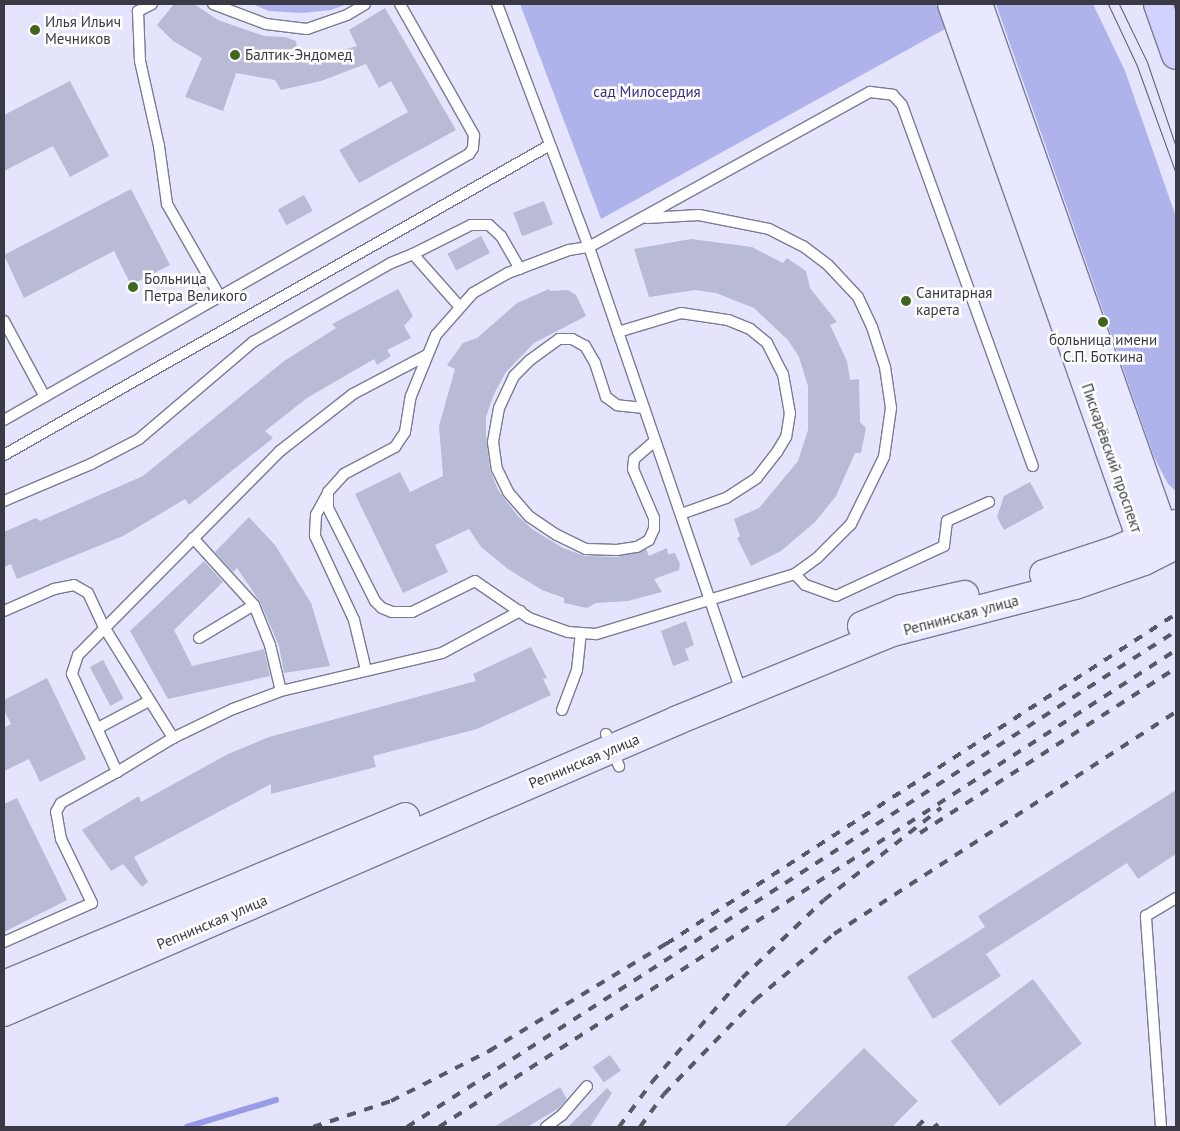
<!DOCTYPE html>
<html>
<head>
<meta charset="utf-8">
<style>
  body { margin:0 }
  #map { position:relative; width:1180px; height:1131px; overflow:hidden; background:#e4e5fd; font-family:"PT Sans",sans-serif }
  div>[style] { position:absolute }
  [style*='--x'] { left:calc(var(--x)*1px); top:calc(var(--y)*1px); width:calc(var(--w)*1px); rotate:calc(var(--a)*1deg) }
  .green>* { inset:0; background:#b0b2eb }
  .stream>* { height:5.5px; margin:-2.75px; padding:0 2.75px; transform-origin:2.75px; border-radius:2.75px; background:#999be9 }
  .building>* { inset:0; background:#b8bad6; transform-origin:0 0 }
  .roads { filter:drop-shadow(1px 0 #797b95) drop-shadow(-1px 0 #797b95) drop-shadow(0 1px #797b95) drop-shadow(0 -1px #797b95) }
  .lane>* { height:10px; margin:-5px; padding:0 5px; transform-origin:5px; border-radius:5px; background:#fff }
  .secondary>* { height:28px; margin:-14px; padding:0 14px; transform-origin:14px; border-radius:14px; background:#e8e8fe }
  .primary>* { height:28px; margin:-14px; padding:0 14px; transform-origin:14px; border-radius:14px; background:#d1d2fd }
  .tram>* { height:1px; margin:-0.5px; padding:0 0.5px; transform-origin:0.5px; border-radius:0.5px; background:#585966 }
  .rail>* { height:4px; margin-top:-2px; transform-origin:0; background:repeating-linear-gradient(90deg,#585966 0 9px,transparent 0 18px) }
  .dots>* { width:14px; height:14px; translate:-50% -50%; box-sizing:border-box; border:2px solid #fff; border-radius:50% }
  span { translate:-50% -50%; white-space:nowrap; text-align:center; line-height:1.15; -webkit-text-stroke:5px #fff; paint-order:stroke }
  .poi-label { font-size:15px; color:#393a45 }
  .left { translate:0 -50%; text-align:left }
  .park-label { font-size:15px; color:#382d87 }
  .street-label { font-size:15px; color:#393a45 }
  .frame { position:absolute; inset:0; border:5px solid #393a45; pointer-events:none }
</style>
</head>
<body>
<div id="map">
  <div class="green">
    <div style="clip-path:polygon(252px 4px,347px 4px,331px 10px,302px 13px,269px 11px)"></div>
    <div style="clip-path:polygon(520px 4px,936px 4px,945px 29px,601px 219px)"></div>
    <div style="clip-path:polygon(996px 4px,1093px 4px,1125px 71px,1176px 217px,1176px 491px,1168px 484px,1154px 457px)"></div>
  </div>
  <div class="stream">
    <div style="--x:187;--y:1127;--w:93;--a:-16.9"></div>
  </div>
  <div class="building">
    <div style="clip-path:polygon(174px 4px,194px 4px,218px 20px,264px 36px,285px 37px,296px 41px,299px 62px,357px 46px,349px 30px,385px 8px,456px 130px,359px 183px,339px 150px,408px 112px,391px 81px,379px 88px,366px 64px,321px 81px,281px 90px,275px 80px,236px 73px,223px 111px,185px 97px,202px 58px,173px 41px,157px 25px)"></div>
    <div style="clip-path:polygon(70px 81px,109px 156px,70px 177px,53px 146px,4px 171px,4px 115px)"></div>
    <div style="clip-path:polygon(131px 189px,170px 265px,131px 285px,114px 251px,24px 298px,4px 255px)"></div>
    <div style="left:304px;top:195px;width:18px;height:30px;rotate:61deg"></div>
    <div style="left:544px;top:201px;width:25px;height:33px;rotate:69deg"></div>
    <div style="left:481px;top:236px;width:19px;height:38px;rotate:62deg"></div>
    <div style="clip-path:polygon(691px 239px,752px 247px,783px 263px,787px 258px,806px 271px,810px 288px,837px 322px,830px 325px,847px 361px,850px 380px,859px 379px,860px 422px,866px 428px,861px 453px,855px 453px,836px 496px,815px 522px,781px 551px,751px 566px,737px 538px,740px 536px,734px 519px,759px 508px,798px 461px,808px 430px,808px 386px,799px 357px,788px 340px,754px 308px,716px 293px,695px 290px,649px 297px,634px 249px)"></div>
    <div style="clip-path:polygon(398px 289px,413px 316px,404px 326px,411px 338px,387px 350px,391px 356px,377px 365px,374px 359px,307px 398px,265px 431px,273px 438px,189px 505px,185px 499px,123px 536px,17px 579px,11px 564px,4px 567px,4px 532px,36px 518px,40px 521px,143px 476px,284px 361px,336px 328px,332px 324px)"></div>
    <div style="clip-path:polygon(549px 289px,550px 291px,568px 290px,576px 295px,586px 316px,534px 343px,506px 372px,494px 394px,486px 417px,486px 435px,490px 470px,498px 490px,517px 515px,532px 529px,563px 548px,585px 556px,617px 557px,646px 549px,649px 556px,667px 548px,668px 554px,675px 553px,680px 564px,679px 570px,654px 579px,662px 592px,628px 601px,596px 603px,587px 608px,564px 603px,564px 598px,542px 590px,508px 569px,481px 547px,469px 529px,435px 545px,448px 572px,403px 593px,355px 494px,400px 472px,410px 492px,443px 476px,439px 426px,455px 369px,447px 365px,463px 343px,477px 338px,517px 303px)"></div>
    <div style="clip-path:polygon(1030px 482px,1044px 508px,1004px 530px,997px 517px,1004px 496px)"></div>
    <div style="clip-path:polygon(249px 517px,275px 545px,311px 603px,330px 666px,284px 673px,279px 646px,260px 602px,237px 568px,233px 572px,215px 552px)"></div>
    <div style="clip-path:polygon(204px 561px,223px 582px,174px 630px,192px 666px,264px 649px,270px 676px,168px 699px,130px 631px)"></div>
    <div style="clip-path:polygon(686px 621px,694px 645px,685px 649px,689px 660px,673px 666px,661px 631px)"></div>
    <div style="clip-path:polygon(531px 647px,547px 678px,543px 679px,551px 695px,477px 729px,373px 756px,376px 767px,271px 794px,271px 784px,134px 857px,148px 882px,142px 887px,123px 864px,111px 871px,82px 830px,139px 796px,141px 802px,228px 754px,269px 737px,476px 681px,473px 674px)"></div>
    <div style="left:103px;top:660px;width:44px;height:15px;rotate:62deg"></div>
    <div style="clip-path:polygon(47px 678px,86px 759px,40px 782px,29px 759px,4px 771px,4px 728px,11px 724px,4px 710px,4px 700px)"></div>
    <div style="clip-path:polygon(1176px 790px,1176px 854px,1138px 879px,1127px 863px,986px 954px,1001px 976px,933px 1019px,907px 977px,985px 927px,978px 916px)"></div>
    <div style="clip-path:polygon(17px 798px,67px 900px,4px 932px,4px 804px)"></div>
    <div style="left:1033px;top:979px;width:81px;height:103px;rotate:53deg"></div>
    <div style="clip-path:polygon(864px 1048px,918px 1101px,892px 1127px,784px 1127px)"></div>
    <div style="left:610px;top:1055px;width:19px;height:21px;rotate:55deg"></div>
    <div style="clip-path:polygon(560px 1087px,567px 1099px,559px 1108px,527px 1127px,494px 1127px)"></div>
    <div style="clip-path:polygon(607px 1088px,612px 1093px,590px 1127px,568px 1127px)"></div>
  </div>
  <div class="roads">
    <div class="lane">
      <div style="--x:152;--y:4;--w:16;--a:153"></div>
      <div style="--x:138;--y:11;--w:50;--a:87.7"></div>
      <div style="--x:140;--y:61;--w:87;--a:77.4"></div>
      <div style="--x:159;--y:146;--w:59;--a:82.1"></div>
      <div style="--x:167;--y:204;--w:107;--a:60.3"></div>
      <div style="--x:213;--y:4;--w:57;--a:20.7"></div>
      <div style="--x:266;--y:24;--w:41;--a:7"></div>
      <div style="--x:307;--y:29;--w:42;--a:-19.3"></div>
      <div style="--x:347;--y:15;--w:21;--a:-31"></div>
      <div style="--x:497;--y:4;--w:260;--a:69.3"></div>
      <div style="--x:589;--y:247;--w:464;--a:71.1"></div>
      <div style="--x:647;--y:218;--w:52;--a:-3.3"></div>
      <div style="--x:699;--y:215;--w:71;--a:11.3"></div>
      <div style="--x:769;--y:229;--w:38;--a:27"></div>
      <div style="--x:803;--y:246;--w:31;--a:37"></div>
      <div style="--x:828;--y:265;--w:44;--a:46.8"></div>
      <div style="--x:858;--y:297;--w:33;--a:65"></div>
      <div style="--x:872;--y:327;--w:42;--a:72"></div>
      <div style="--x:885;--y:367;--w:41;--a:81.7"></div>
      <div style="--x:891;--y:408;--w:49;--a:98.1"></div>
      <div style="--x:884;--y:457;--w:75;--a:116.2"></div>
      <div style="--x:851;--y:524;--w:48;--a:135"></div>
      <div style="--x:817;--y:558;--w:27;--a:144"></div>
      <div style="--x:413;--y:254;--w:65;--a:-26.6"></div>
      <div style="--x:471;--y:225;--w:18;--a:0"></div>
      <div style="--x:489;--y:225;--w:16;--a:43"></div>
      <div style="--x:501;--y:236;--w:38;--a:60"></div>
      <div style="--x:4;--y:321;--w:86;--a:61.7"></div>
      <div style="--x:618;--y:332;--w:66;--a:-16.8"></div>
      <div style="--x:681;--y:313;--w:48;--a:8.5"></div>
      <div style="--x:728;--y:320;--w:24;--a:22"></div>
      <div style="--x:750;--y:329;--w:22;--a:39"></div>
      <div style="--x:767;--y:343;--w:35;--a:63"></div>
      <div style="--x:783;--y:374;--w:40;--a:80"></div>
      <div style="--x:790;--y:413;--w:24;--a:99"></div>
      <div style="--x:786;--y:437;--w:17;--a:121"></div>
      <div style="--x:777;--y:452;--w:33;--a:128"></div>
      <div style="--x:757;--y:478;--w:37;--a:147"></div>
      <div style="--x:726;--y:498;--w:48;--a:160.4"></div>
      <div style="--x:427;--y:355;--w:84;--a:152.2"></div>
      <div style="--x:353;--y:394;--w:93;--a:142"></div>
      <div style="--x:280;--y:451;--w:287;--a:134.7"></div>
      <div style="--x:78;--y:655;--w:20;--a:108"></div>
      <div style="--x:72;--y:674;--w:108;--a:65.3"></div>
      <div style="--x:117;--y:772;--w:66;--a:-31.3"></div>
      <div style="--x:173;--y:738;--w:67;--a:-25.8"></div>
      <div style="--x:233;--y:709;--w:51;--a:-20.6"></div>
      <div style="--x:281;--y:691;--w:165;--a:-13.3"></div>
      <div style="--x:442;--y:653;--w:89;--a:-28.3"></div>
      <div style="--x:644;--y:408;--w:27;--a:-174"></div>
      <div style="--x:617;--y:405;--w:14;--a:-144"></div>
      <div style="--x:606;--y:397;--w:36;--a:-108"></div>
      <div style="--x:595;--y:363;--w:20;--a:-120"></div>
      <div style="--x:585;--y:346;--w:15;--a:-152"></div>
      <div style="--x:572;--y:339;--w:13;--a:180"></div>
      <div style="--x:559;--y:339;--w:37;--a:144"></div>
      <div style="--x:529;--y:361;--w:21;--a:135"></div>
      <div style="--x:514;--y:376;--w:35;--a:115"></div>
      <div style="--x:499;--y:408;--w:35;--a:100"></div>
      <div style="--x:493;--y:442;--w:27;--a:82"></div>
      <div style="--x:497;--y:469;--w:25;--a:64"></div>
      <div style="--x:508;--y:492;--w:33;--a:49"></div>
      <div style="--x:530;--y:517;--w:32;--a:34"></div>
      <div style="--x:557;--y:535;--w:32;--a:26"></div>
      <div style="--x:586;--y:549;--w:31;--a:2"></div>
      <div style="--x:617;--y:550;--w:20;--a:-9"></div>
      <div style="--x:637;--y:547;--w:14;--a:-30"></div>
      <div style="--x:649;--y:540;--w:12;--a:-66"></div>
      <div style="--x:654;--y:529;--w:11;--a:-90"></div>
      <div style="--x:654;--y:518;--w:53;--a:-113.2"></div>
      <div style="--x:633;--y:469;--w:10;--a:-84"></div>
      <div style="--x:634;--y:459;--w:28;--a:-41"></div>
      <div style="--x:4;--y:420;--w:536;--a:-29.77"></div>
      <div style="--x:469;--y:154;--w:7;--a:-56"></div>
      <div style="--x:473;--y:148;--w:13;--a:-86"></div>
      <div style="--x:474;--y:135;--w:150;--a:-119.5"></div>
      <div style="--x:4;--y:455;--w:628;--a:-29.59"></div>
      <div style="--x:328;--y:493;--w:25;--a:119"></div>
      <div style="--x:316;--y:515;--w:21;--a:93"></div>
      <div style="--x:315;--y:536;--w:93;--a:65.1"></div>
      <div style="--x:354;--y:620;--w:51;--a:76.5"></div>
      <div style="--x:4;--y:501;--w:95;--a:-23"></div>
      <div style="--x:91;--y:464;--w:54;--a:-27.5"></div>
      <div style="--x:139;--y:439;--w:150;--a:-40.4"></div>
      <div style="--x:253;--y:342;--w:159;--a:-29.8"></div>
      <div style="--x:391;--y:263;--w:24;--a:-22"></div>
      <div style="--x:413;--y:254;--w:69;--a:48.5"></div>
      <div style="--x:989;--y:502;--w:46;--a:155.7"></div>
      <div style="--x:947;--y:521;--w:25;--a:97"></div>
      <div style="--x:944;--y:546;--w:119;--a:155.2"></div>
      <div style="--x:836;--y:596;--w:33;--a:-160"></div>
      <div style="--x:805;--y:585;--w:15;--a:-132"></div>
      <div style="--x:795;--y:574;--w:208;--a:163.2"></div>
      <div style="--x:596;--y:634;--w:28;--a:-176"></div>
      <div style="--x:568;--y:632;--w:41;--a:-160.3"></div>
      <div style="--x:529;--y:618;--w:65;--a:-145.6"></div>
      <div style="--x:475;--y:581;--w:70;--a:153.8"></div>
      <div style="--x:412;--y:612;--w:20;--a:180"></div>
      <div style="--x:392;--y:612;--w:11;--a:-158"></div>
      <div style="--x:382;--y:608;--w:10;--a:-135"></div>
      <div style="--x:375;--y:601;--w:104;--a:-116.8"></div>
      <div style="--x:328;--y:508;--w:16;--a:-90"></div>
      <div style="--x:328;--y:492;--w:24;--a:-48"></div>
      <div style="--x:344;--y:474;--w:58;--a:-27.9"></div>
      <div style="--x:395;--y:447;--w:18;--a:-56"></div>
      <div style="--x:405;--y:432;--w:36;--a:-81"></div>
      <div style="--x:411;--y:396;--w:66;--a:-67.7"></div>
      <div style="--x:436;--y:335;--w:56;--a:-48.6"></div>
      <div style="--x:473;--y:293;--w:40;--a:-29.7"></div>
      <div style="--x:508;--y:273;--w:65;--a:-20.7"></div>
      <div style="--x:569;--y:250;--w:20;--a:-9"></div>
      <div style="--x:589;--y:247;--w:321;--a:-28.9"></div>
      <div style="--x:870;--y:92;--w:23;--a:7"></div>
      <div style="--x:893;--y:95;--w:13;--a:48"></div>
      <div style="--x:902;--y:105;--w:384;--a:70.1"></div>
      <div style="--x:193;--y:538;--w:91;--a:47.7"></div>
      <div style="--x:254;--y:605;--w:43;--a:68.2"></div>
      <div style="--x:270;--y:645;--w:47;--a:76.6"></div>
      <div style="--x:4;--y:611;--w:55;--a:-23.7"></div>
      <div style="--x:54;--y:589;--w:20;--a:-11"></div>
      <div style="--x:74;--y:585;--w:16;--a:30"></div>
      <div style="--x:88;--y:593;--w:38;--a:65"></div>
      <div style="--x:104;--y:627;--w:131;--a:58.1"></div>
      <div style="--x:199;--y:638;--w:64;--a:-31"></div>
      <div style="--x:562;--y:710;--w:43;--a:-69.4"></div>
      <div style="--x:577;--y:670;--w:37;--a:-84"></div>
      <div style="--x:98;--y:728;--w:58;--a:-27.9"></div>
      <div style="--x:606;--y:734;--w:35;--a:68"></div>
      <div style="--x:4;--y:942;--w:96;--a:-23.9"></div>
      <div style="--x:92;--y:903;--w:71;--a:-115.8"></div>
      <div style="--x:61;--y:839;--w:27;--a:-100"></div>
      <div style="--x:56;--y:812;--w:10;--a:-61"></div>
      <div style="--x:61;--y:803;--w:64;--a:-29"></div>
      <div style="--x:546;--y:1127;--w:20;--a:-37"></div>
      <div style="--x:562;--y:1115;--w:38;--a:-49"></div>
      <div style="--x:1161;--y:1127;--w:212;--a:-94.1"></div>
      <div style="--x:1146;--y:916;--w:35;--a:-31"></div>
    </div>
    <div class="secondary">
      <div style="--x:952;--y:4;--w:567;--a:70.54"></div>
      <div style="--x:1141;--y:539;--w:18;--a:41"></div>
      <div style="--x:978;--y:4;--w:558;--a:70.62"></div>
      <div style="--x:1163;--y:530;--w:18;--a:99"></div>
      <div style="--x:1044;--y:574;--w:74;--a:-18.2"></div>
      <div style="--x:1114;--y:551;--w:68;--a:-23.5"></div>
      <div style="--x:862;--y:626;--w:43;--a:-23"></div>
      <div style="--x:902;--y:609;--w:64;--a:-12.7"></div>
      <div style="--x:4;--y:985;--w:435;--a:-22.7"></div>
      <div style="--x:4;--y:1012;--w:735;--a:-23.42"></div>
      <div style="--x:678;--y:720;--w:232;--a:-22.3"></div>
      <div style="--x:893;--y:632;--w:188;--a:-14.5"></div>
      <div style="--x:1075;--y:585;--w:73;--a:-19.2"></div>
      <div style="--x:1144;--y:561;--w:36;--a:-27"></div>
    </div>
    <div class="primary">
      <div style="--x:1158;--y:4;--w:54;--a:70.6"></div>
    </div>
  </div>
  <div class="tram">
    <div style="--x:1108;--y:4;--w:68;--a:64.9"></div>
    <div style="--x:1137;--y:66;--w:115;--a:70.1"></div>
    <div style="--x:1119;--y:4;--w:64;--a:64.2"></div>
    <div style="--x:1147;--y:62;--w:90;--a:71.2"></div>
  </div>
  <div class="rail">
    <div style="--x:920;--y:833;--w:305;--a:-32.8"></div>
    <div style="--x:489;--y:1051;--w:207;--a:-31.2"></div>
    <div style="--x:666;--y:944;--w:607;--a:-32.91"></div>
    <div style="--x:313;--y:1127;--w:82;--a:-18.4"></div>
    <div style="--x:391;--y:1101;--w:114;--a:-27"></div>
    <div style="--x:407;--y:1127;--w:915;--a:-32.82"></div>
    <div style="--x:439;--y:1127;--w:878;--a:-32.91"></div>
    <div style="--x:619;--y:1127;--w:56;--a:-53.7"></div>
    <div style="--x:652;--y:1082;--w:138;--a:-49.1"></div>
    <div style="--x:742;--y:978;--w:113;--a:-43.6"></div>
    <div style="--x:824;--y:900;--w:149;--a:-38.2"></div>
    <div style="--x:640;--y:1127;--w:41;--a:-54"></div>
    <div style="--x:664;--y:1094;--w:131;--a:-45.9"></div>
    <div style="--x:755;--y:1000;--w:103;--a:-39.9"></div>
    <div style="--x:834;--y:934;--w:408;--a:-33"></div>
    <div style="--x:917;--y:1127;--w:17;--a:-45"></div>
    <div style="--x:934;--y:1127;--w:5;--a:-37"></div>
  </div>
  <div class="dots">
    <div style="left:35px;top:30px;background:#41661f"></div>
    <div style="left:235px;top:55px;background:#41661f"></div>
    <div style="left:133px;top:287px;background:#41661f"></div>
    <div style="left:906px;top:301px;background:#41661f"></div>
    <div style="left:1103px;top:322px;background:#41661f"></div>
  </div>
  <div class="poi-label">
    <span class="left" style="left:45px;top:30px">Илья Ильич<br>Мечников</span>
    <span class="left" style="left:245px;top:55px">Балтик-Эндомед</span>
    <span class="left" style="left:144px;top:287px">Больница<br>Петра Великого</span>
    <span class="left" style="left:916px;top:301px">Санитарная<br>карета</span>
    <span style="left:1103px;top:348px">больница имени<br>С.П. Боткина</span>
  </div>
  <div class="park-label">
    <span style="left:647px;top:92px">сад Милосердия</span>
  </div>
  <div class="street-label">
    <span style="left:1112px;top:458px;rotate:71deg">Пискарёвский проспект</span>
    <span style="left:961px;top:615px;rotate:-15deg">Репнинская улица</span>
    <span style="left:584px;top:761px;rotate:-23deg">Репнинская улица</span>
    <span style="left:212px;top:922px;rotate:-23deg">Репнинская улица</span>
  </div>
  <div class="frame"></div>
</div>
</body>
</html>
